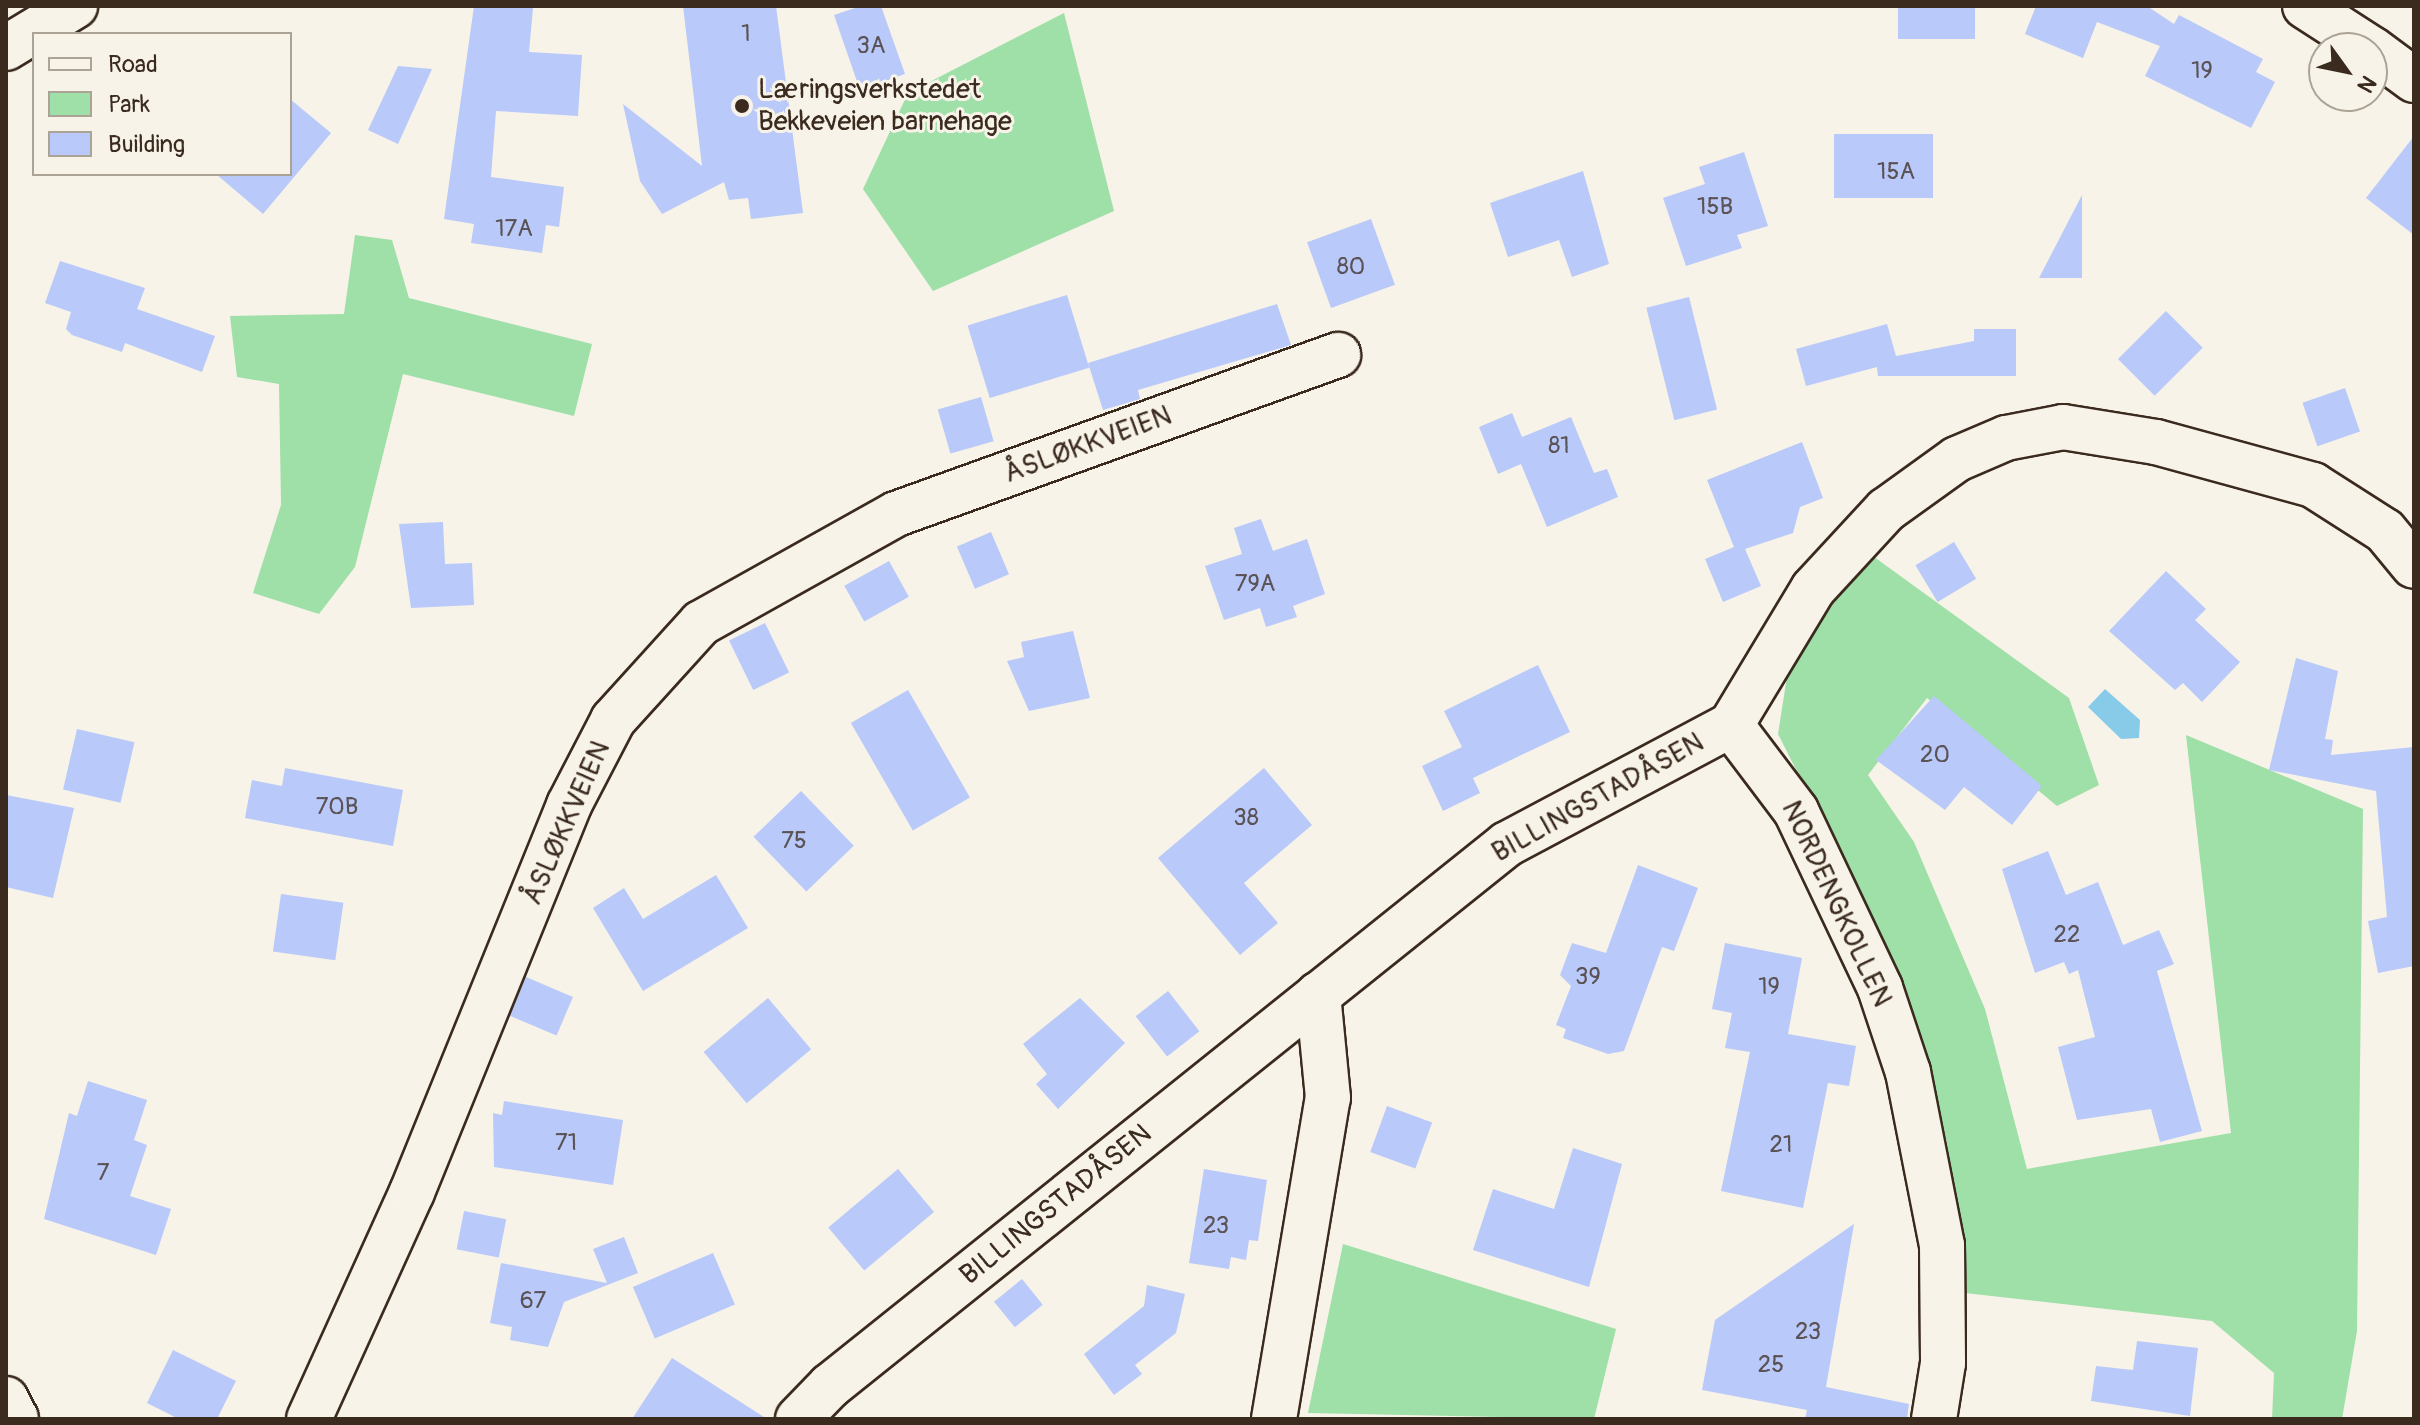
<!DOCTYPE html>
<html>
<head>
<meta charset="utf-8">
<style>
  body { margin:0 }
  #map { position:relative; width:2420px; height:1425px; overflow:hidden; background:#f7f3e8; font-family:Pangolin,sans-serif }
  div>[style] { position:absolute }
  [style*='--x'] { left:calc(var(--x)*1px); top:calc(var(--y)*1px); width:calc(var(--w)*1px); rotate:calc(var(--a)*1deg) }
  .green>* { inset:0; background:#9fdfa8 }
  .water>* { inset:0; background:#87cbe9 }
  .building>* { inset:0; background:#b9c9f9; transform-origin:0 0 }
  .roads { filter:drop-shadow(2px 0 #3b2a1e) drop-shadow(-2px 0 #3b2a1e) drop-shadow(0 2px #3b2a1e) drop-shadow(0 -2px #3b2a1e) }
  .street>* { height:44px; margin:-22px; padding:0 22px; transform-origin:22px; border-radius:22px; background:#f7f3e8 }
  .dots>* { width:22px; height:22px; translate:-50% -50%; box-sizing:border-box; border:4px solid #f7f3e8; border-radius:50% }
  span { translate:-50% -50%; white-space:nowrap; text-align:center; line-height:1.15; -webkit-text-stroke:6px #f7f3e8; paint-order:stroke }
  .number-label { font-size:24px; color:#5a5255 }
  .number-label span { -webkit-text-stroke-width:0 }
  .poi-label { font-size:28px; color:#3b2a1e }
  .left { translate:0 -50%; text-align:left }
  .street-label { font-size:28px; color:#3b2a1e }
  .frame { position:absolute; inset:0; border:8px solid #3b2a1e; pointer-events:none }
  .legend { position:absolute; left:32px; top:32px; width:260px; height:144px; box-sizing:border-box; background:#f7f3e8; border:2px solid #aca397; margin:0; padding:10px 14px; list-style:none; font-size:24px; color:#3b2a1e }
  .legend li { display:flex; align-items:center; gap:16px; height:40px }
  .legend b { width:40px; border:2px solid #aca397 }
  .north { position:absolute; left:2308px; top:32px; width:80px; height:80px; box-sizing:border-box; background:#f7f3e8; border:2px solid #aca397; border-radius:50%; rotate:123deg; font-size:22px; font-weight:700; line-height:32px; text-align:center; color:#3b2a1e }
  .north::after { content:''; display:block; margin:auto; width:28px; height:36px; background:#3b2a1e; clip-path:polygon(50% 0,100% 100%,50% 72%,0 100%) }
</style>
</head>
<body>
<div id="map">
  <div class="green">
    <div style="clip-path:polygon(1064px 13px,1114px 211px,933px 291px,863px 189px,908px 93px)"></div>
    <div style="clip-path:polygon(355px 235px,392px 240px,409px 298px,592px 344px,574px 416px,403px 374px,355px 567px,319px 614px,253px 593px,281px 505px,279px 384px,237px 377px,230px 316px,344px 314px)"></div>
    <div style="clip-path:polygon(1870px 554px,2069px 698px,2099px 785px,2057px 806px,1927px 698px,1868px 775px,1914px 842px,1985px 1009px,2027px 1169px,2231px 1133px,2186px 735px,2363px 809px,2357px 1331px,2342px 1419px,2272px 1419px,2274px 1373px,2212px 1321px,1965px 1293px,1947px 1142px,1884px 943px,1778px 734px,1789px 664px)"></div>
    <div style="clip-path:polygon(1343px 1244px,1616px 1329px,1594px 1419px,1308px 1413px)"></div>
  </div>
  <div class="water">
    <div style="clip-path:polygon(2105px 689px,2140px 720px,2139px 738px,2121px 739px,2088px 707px)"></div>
  </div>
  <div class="building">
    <div style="clip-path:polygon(474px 6px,533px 8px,529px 52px,582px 55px,578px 116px,496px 111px,491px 177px,564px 187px,559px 227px,546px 225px,542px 253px,471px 243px,474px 224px,444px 219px)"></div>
    <div style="clip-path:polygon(683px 6px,776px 6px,803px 213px,751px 219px,748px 198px,729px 200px,724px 182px,662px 214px,640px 181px,623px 104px,702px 166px)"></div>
    <div style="clip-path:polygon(861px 6px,881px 6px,905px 74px,860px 90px,834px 15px)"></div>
    <div style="left:1898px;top:6px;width:77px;height:33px"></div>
    <div style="clip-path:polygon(2036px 6px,2147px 6px,2174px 24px,2179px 15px,2263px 59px,2256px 72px,2275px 82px,2251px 128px,2145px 76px,2160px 46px,2097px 22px,2083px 58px,2025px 34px)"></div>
    <div style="clip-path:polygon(398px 66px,432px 69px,398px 144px,368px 130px)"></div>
    <div style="clip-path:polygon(290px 99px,331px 133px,263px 214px,216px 174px,290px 174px)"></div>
    <div style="left:1834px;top:134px;width:99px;height:64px"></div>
    <div style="clip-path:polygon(2414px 136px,2414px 235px,2366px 198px)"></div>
    <div style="clip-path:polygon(1744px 152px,1768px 226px,1737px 235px,1742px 248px,1686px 266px,1663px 198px,1705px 184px,1699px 167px)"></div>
    <div style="clip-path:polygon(1583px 171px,1609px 264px,1572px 277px,1559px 240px,1508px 257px,1490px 203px)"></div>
    <div style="clip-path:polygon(2082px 195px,2082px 278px,2039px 278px)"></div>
    <div style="left:1371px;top:219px;width:70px;height:68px;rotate:70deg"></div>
    <div style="clip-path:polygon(60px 261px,145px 288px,137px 309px,215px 336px,202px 372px,125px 343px,122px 352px,72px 335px,66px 329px,71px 312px,45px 303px)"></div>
    <div style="left:1067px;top:295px;width:76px;height:104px;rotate:73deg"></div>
    <div style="left:1689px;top:297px;width:116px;height:44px;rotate:76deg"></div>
    <div style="clip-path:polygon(1277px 304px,1291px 345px,1138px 390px,1140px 399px,1103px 410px,1088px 363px)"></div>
    <div style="left:2166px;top:311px;width:52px;height:68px;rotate:45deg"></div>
    <div style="clip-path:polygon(1887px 324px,1896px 356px,1974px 341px,1974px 329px,2016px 329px,2016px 376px,1878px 376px,1877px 367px,1806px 386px,1796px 349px)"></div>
    <div style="left:2345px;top:388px;width:46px;height:45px;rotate:71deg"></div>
    <div style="left:981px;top:397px;width:46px;height:45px;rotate:74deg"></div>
    <div style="clip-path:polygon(1512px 413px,1522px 437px,1571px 417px,1594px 473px,1607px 469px,1618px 497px,1547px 527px,1521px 464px,1498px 474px,1479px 427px)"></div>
    <div style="clip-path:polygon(1802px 442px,1823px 498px,1800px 507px,1793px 533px,1745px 549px,1761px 586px,1723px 602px,1705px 559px,1734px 547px,1707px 480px)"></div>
    <div style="clip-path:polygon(1261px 519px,1273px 551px,1307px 539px,1325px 594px,1293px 606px,1297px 617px,1266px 627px,1260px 608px,1224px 620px,1205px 566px,1242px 554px,1234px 528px)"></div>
    <div style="clip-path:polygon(443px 522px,445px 564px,472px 563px,474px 605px,411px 608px,399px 524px)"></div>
    <div style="left:991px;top:532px;width:46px;height:37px;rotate:67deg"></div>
    <div style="left:1954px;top:542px;width:43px;height:45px;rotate:59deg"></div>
    <div style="left:889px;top:561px;width:41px;height:51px;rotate:61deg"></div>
    <div style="clip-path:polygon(2166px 571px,2206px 609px,2195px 620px,2240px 662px,2202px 702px,2183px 683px,2175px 690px,2109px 631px)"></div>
    <div style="left:765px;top:623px;width:55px;height:40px;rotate:64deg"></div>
    <div style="clip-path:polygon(1073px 631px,1090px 698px,1029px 711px,1007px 661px,1024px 657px,1021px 642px)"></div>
    <div style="clip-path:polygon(2296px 658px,2338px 671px,2325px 739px,2333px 740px,2331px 755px,2414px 747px,2414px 966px,2378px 973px,2368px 921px,2387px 917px,2376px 791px,2269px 770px)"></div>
    <div style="clip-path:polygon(1538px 665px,1570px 732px,1473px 778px,1480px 793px,1443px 811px,1422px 766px,1462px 747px,1444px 711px)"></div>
    <div style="left:908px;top:690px;width:124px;height:66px;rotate:60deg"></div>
    <div style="clip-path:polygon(1934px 696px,2042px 786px,2012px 825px,1964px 787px,1945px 810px,1876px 760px)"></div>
    <div style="left:77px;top:729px;width:59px;height:62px;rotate:13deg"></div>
    <div style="clip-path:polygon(285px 768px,403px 790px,393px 846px,245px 818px,252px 780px,282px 786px)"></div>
    <div style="clip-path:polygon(1264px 768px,1312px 825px,1244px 883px,1278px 923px,1240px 955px,1158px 858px)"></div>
    <div style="left:801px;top:791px;width:76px;height:66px;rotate:46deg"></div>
    <div style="clip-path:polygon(6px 795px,74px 808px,53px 898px,6px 887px)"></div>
    <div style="clip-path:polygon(2048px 851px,2066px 895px,2098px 882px,2123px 945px,2159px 930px,2174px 964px,2157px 971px,2202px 1131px,2160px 1142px,2151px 1109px,2077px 1120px,2058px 1047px,2095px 1037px,2078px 970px,2069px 974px,2064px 962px,2035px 973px,2002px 869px)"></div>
    <div style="clip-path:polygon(1638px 865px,1698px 888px,1674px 951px,1662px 947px,1624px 1051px,1608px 1054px,1563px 1038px,1566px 1029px,1556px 1025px,1571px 986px,1560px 975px,1572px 943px,1606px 953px)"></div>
    <div style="clip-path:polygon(716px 875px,748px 928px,643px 991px,593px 908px,624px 888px,643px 919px)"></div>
    <div style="left:281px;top:894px;width:63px;height:58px;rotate:8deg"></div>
    <div style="clip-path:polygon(1725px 943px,1802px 958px,1788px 1034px,1856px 1046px,1849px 1086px,1828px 1083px,1803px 1208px,1721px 1191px,1750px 1052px,1725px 1048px,1732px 1013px,1712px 1009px)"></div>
    <div style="left:526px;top:977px;width:51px;height:42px;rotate:23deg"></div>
    <div style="left:1168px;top:991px;width:51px;height:41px;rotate:52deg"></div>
    <div style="left:768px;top:998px;width:67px;height:84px;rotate:50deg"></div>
    <div style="clip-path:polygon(1080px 998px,1125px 1043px,1058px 1109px,1036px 1084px,1047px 1074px,1023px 1044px)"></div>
    <div style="clip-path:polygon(88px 1081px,147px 1100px,134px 1140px,147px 1145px,130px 1196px,171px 1209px,156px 1255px,44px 1219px,69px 1113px,77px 1116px)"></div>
    <div style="clip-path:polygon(504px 1101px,623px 1120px,613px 1185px,494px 1167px,493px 1113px,502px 1115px)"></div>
    <div style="left:1387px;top:1106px;width:48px;height:49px;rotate:20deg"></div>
    <div style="clip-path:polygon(1573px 1148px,1622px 1164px,1589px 1287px,1473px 1250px,1493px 1189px,1554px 1209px)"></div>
    <div style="left:898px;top:1169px;width:56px;height:91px;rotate:50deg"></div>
    <div style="clip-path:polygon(1204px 1169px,1267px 1180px,1258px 1241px,1249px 1240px,1246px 1260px,1231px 1257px,1229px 1269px,1189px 1263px)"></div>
    <div style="left:464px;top:1211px;width:43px;height:39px;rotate:11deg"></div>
    <div style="clip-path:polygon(1854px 1224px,1826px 1387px,1909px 1404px,1907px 1419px,1805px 1419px,1807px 1410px,1702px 1390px,1715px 1320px)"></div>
    <div style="clip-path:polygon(624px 1237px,638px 1273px,564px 1302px,548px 1347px,510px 1340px,512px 1327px,490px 1323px,501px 1263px,607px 1283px,593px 1249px)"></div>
    <div style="left:713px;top:1253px;width:56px;height:87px;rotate:67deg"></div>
    <div style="left:1022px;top:1279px;width:33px;height:36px;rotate:51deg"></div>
    <div style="clip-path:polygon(1147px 1285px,1185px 1294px,1176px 1333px,1135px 1365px,1142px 1374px,1114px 1395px,1084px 1354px,1144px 1306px)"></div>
    <div style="clip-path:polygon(2137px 1341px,2198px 1348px,2190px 1416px,2091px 1401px,2096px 1366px,2133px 1370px)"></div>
    <div style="clip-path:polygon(173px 1350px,236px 1381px,217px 1419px,179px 1419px,147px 1403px)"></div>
    <div style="clip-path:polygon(672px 1358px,767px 1419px,632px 1419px)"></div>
  </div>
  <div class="roads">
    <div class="street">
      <div style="--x:2305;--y:6;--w:77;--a:32.9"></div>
      <div style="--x:6;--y:48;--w:81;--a:-31.3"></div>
      <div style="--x:2372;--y:49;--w:52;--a:36.4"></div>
      <div style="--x:1731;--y:725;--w:159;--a:-58.9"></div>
      <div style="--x:1813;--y:589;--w:108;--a:-47.3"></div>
      <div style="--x:1886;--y:510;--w:87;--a:-35.7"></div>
      <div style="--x:1957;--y:459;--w:53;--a:-23.2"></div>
      <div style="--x:2006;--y:438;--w:58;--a:-10.9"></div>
      <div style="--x:2063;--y:427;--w:94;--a:9.2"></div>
      <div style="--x:2156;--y:442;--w:163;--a:15.3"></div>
      <div style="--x:2313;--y:485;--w:85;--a:32.6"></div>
      <div style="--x:2385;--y:531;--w:45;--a:50.4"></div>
      <div style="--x:1731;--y:725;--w:108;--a:52.9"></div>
      <div style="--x:1796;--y:811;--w:196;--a:64.6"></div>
      <div style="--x:1880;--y:988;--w:89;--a:71.6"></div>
      <div style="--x:1908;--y:1072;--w:176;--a:78.9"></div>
      <div style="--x:1942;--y:1245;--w:118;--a:89.5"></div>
      <div style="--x:1943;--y:1363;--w:57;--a:99.1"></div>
      <div style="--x:6;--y:1399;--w:22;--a:63"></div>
      <div style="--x:309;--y:1419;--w:249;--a:-65.6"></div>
      <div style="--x:412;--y:1192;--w:418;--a:-67.9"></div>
      <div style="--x:569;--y:805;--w:96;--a:-62.6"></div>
      <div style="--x:613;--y:720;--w:131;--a:-47.8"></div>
      <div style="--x:701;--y:623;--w:223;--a:-29.2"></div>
      <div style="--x:896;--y:514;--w:470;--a:-19.8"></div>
      <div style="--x:798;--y:1419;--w:46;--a:-45.9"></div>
      <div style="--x:830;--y:1386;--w:867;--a:-38.68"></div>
      <div style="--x:1507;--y:844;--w:254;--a:-28"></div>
      <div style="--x:1274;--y:1419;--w:326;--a:-80.5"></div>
      <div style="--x:1328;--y:1098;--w:104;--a:-95.5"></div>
    </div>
  </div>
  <div class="dots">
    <div style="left:742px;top:106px;background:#3b2a1e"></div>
  </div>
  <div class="number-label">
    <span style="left:746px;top:34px">1</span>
    <span style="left:871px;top:46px">3A</span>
    <span style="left:2202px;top:71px">19</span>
    <span style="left:1896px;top:172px">15A</span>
    <span style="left:1715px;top:207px">15B</span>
    <span style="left:514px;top:229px">17A</span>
    <span style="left:1351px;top:267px">80</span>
    <span style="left:1559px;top:446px">81</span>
    <span style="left:1255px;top:584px">79A</span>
    <span style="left:1935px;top:755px">20</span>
    <span style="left:337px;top:807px">70B</span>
    <span style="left:1246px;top:818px">38</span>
    <span style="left:794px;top:841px">75</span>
    <span style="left:2067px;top:935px">22</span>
    <span style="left:1588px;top:977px">39</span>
    <span style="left:1769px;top:987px">19</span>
    <span style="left:566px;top:1143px">71</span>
    <span style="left:1781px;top:1145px">21</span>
    <span style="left:103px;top:1173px">7</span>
    <span style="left:1216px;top:1226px">23</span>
    <span style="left:533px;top:1301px">67</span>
    <span style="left:1808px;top:1332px">23</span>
    <span style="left:1771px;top:1365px">25</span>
  </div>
  <div class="poi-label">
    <span class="left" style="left:758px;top:106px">Læringsverkstedet<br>Bekkeveien barnehage</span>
  </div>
  <div class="street-label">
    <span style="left:1088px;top:445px;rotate:-20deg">ÅSLØKKVEIEN</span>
    <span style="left:1598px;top:798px;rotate:-29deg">BILLINGSTADÅSEN</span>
    <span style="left:567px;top:823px;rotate:-66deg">ÅSLØKKVEIEN</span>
    <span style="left:1836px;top:904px;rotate:65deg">NORDENGKOLLEN</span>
    <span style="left:1056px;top:1205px;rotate:-39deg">BILLINGSTADÅSEN</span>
  </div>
  <div class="frame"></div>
  <ul class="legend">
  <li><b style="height:10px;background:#f7f3e8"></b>Road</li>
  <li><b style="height:22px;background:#9fdfa8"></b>Park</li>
  <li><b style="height:22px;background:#b9c9f9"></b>Building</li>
  </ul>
  <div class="north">N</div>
</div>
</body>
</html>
